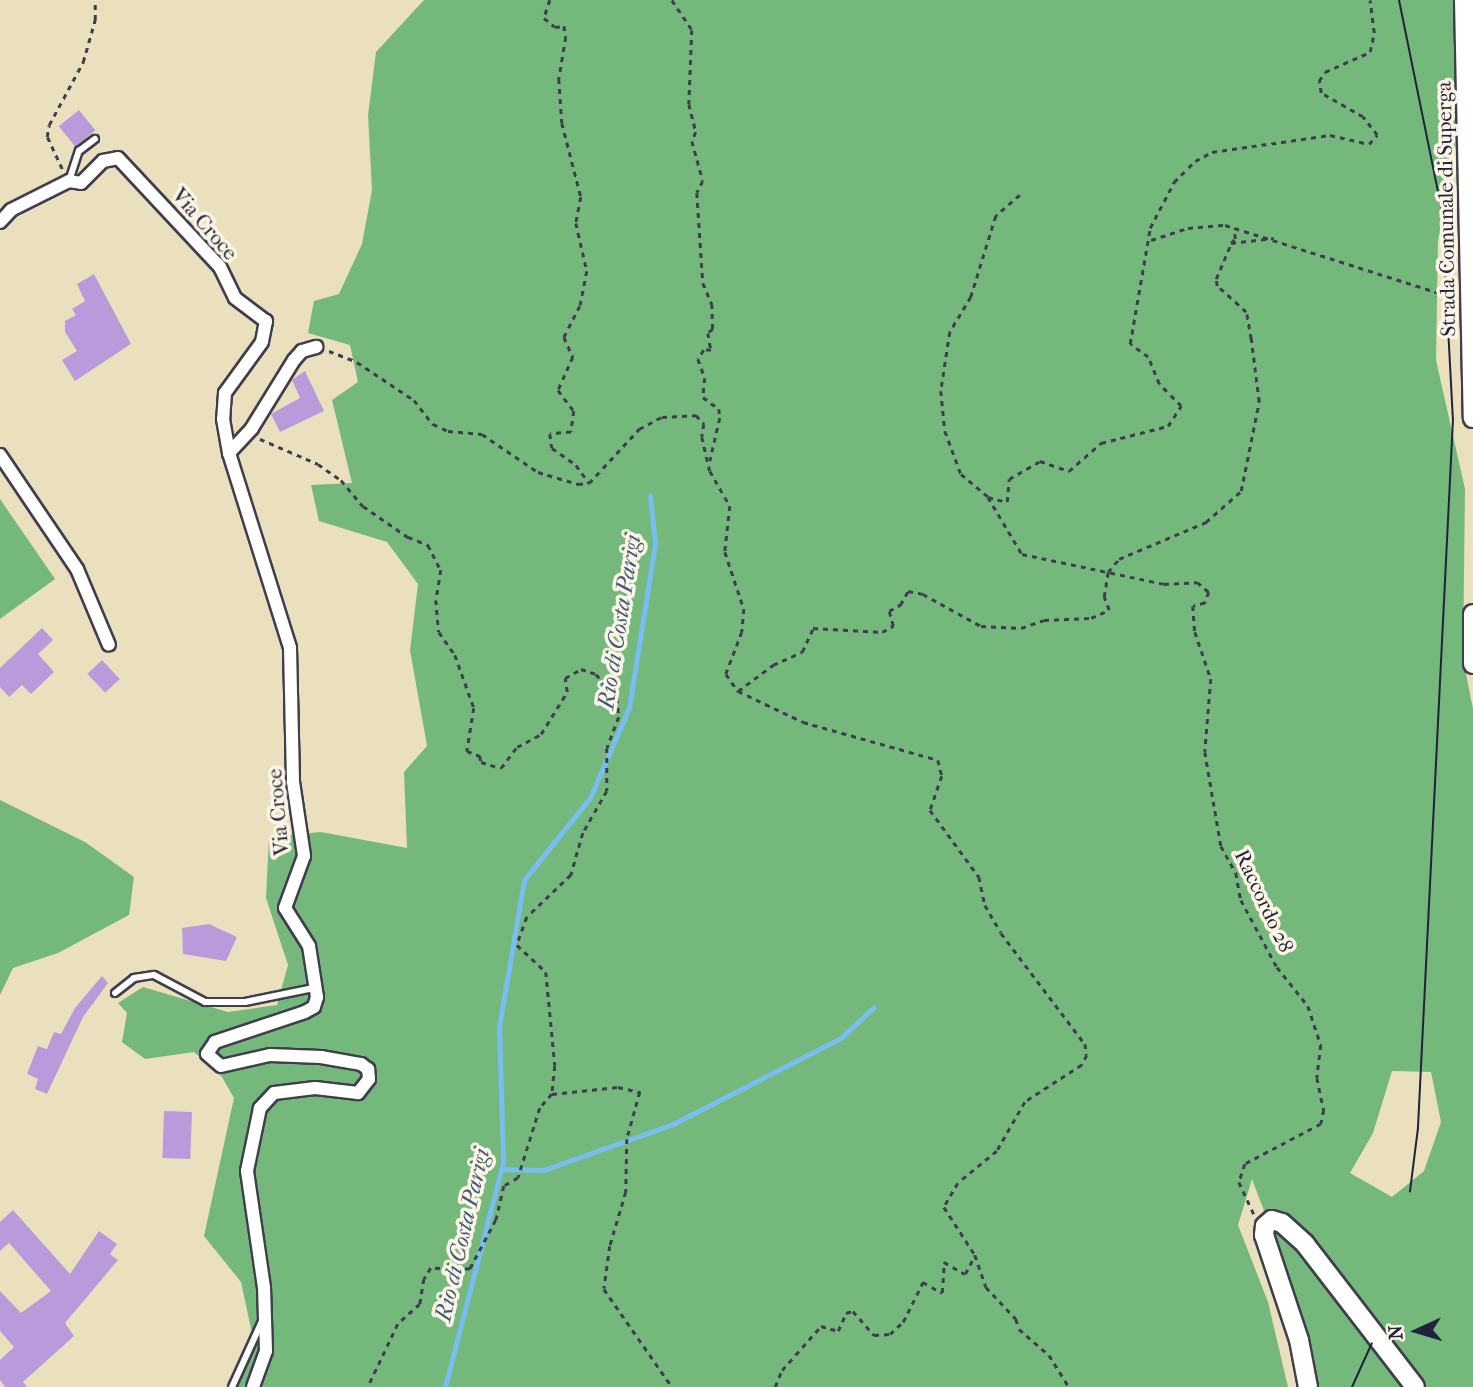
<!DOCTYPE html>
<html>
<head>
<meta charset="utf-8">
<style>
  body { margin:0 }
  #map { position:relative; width:1473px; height:1387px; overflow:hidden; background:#ebe0bd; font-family:"IM FELL French Canon",serif }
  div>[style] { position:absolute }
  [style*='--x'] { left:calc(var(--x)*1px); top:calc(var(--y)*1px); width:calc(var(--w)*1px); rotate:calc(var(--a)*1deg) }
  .forest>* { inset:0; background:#74b87c }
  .stream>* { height:4.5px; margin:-2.25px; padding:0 2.25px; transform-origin:2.25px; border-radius:2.25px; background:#79bef0 }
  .building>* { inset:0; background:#b99bdb; transform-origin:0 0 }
  .path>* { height:2.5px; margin-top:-1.25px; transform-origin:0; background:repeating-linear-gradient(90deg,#403e4e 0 5px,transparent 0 10px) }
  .roads { filter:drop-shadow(2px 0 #403e4e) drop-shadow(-2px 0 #403e4e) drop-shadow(0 2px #403e4e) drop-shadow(0 -2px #403e4e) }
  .lane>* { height:6px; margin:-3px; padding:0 3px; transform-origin:3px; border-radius:3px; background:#fff }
  .street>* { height:12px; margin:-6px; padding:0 6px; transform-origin:6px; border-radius:6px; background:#fff }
  .secondary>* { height:18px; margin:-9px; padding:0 9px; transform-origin:9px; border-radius:9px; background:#fff }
  .tram>* { height:2px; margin:-1px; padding:0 1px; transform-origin:1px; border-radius:1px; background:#22223b }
  span { translate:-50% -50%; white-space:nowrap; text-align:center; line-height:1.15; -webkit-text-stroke:7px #fcf5e5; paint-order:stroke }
  .street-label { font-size:21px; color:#22223b }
  .water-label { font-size:23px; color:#40597a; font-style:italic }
  .north { position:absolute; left:1382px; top:1296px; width:70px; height:70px; -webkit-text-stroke:5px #fcf5e5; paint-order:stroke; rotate:266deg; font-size:19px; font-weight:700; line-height:28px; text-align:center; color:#22223b }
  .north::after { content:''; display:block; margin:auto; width:24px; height:32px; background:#22223b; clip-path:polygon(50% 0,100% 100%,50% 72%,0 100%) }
</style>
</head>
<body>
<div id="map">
  <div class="forest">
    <div style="clip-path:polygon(evenodd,424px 0,1473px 0,1473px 166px,1456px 149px,1438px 241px,1436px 360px,1465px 489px,1463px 659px,1473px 709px,1473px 1387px,1318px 1387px,1280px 1253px,1252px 1179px,1238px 1225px,1268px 1302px,1288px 1387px,233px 1387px,253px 1338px,241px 1282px,204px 1236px,234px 1098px,222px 1077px,194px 1052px,145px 1059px,122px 1042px,127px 1013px,118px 1003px,143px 987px,228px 1012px,277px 1005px,288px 965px,266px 898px,269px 837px,321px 832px,407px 848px,404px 772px,427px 746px,410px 650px,418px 584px,387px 542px,319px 521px,311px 485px,352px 483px,332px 400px,358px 382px,350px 345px,308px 333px,314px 301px,339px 294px,362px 244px,372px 190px,368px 115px,376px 52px,424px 0,1392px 1071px,1431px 1072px,1441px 1122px,1424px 1171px,1392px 1197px,1350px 1173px,1373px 1133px,1392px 1071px)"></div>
    <div style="clip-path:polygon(0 499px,55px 579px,0 619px)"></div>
    <div style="clip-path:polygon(0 800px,85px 842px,134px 877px,129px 915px,58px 953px,13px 968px,0 995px)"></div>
  </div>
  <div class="stream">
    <div style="--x:502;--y:1169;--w:42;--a:1.4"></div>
    <div style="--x:544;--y:1170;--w:137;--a:-19.6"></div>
    <div style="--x:673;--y:1124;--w:189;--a:-27.1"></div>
    <div style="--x:841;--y:1038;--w:44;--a:-43.2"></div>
    <div style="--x:445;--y:1387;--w:232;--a:-75.5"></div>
    <div style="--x:503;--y:1162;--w:135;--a:-91.7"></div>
    <div style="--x:499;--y:1027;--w:149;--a:-80.3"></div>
    <div style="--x:524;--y:880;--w:105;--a:-51.2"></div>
    <div style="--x:590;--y:798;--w:98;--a:-66.6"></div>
    <div style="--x:629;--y:708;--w:166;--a:-81"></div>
    <div style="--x:655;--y:544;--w:48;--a:-95.9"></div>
  </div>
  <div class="building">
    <div style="left:79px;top:110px;width:26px;height:26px;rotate:51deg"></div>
    <div style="clip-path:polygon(94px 274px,131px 344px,75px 381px,62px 360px,77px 351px,65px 332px,65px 321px,76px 315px,72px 309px,85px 301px,77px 284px)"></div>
    <div style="clip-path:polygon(305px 371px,324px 411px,280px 432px,271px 414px,300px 398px,292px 380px)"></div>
    <div style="clip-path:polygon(42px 628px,53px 640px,38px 654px,54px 672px,31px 694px,22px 685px,9px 697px,0 687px,0 668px)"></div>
    <div style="left:102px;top:660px;width:26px;height:20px;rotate:47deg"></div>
    <div style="clip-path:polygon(209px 924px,237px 937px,226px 961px,183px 954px,182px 928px)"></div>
    <div style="clip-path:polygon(102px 976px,108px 983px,83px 1017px,47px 1094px,35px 1089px,38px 1079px,27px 1074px,38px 1046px,47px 1049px,54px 1032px,61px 1034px,75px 1008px)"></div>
    <div style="left:164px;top:1111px;width:28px;height:47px;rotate:2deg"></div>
    <div style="clip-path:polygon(13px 1210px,70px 1274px,99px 1231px,117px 1244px,110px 1254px,118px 1260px,65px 1323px,74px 1336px,23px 1382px,27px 1387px,5px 1387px,0 1380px,0 1360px,14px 1347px,0 1331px,0 1291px,21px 1313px,51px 1291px,9px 1243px,0 1251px,0 1222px)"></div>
  </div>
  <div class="path">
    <div style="--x:550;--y:0;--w:19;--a:108"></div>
    <div style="--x:544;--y:18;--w:14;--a:39"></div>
    <div style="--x:555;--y:27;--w:9;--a:-6"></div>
    <div style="--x:564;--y:26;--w:11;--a:80"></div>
    <div style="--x:566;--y:37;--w:43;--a:99.5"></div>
    <div style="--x:559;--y:79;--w:44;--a:86.1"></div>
    <div style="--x:562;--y:123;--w:76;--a:75.6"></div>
    <div style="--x:581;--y:197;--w:26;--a:101"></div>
    <div style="--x:576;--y:223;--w:49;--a:77.1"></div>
    <div style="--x:587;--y:271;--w:36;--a:101"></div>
    <div style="--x:580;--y:306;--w:35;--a:117"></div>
    <div style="--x:564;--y:337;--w:22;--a:66"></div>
    <div style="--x:573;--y:357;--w:36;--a:114"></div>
    <div style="--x:558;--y:390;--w:26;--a:53"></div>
    <div style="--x:574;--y:411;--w:21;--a:98"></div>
    <div style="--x:571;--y:432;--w:21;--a:175"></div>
    <div style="--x:550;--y:434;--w:14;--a:82"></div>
    <div style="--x:552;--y:448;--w:29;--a:35"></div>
    <div style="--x:576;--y:465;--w:22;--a:54"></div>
    <div style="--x:672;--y:0;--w:36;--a:56"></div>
    <div style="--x:692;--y:30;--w:74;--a:92.3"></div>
    <div style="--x:689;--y:104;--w:29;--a:76"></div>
    <div style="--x:696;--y:132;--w:10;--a:114"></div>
    <div style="--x:692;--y:141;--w:41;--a:74.6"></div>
    <div style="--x:703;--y:181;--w:13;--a:117"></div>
    <div style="--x:697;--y:193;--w:90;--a:86.2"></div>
    <div style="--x:703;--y:283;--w:23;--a:67"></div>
    <div style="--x:712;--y:304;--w:25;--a:88"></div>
    <div style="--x:713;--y:329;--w:6;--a:141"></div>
    <div style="--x:708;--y:333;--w:17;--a:80"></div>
    <div style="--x:711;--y:350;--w:7;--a:180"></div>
    <div style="--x:704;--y:350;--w:11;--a:124"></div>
    <div style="--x:698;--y:359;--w:20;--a:70"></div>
    <div style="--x:705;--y:378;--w:19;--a:96"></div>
    <div style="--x:703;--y:397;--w:20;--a:37"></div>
    <div style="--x:719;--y:409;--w:9;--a:84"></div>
    <div style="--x:720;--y:418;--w:44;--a:103.1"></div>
    <div style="--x:62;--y:169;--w:35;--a:-115"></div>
    <div style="--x:47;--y:137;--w:12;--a:-81"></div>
    <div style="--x:49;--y:125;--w:72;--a:-61.6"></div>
    <div style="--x:83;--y:62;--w:44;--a:-74.1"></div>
    <div style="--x:95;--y:20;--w:20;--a:-90"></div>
    <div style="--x:1020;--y:195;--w:32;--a:139"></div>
    <div style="--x:996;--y:216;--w:85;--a:107.2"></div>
    <div style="--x:971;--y:297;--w:41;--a:121"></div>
    <div style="--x:950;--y:332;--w:60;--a:98.7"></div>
    <div style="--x:941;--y:391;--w:40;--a:84.3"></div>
    <div style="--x:945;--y:431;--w:46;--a:69.6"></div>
    <div style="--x:961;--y:474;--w:35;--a:40"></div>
    <div style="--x:988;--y:497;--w:66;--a:59.2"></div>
    <div style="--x:1022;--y:554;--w:145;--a:11.9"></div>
    <div style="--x:1164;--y:584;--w:33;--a:-3"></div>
    <div style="--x:1197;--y:582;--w:16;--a:40"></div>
    <div style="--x:1209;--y:592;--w:12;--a:110"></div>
    <div style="--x:1205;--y:603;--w:12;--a:166"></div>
    <div style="--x:1193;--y:606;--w:26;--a:86"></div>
    <div style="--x:1195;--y:632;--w:50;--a:71.2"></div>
    <div style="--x:1211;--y:679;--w:73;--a:94.7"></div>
    <div style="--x:1205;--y:752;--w:95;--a:80.3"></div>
    <div style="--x:1221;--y:846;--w:31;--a:61"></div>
    <div style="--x:1236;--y:873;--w:27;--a:80"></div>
    <div style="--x:1241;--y:900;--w:76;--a:61.8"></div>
    <div style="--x:1277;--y:967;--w:50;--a:51.5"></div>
    <div style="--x:1308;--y:1006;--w:41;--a:71.6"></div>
    <div style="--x:1321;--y:1045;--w:33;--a:97"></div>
    <div style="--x:1317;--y:1078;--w:33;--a:78"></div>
    <div style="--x:1324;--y:1110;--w:14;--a:102"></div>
    <div style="--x:1321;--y:1124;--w:86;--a:152.2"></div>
    <div style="--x:1245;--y:1164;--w:19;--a:108"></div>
    <div style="--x:1239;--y:1182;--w:38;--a:65"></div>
    <div style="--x:1151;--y:240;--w:39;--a:-18"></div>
    <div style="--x:1188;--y:228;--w:37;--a:-5"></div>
    <div style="--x:1225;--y:225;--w:225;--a:17.6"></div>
    <div style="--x:1439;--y:293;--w:18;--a:6"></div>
    <div style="--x:1231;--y:243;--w:6;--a:-45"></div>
    <div style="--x:1235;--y:239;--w:11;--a:-95"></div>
    <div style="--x:329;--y:351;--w:30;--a:21"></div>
    <div style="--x:357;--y:362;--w:69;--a:33.7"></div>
    <div style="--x:414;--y:400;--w:31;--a:52"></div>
    <div style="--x:433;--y:424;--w:17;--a:25"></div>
    <div style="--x:448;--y:431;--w:34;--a:5"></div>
    <div style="--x:482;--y:434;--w:68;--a:34.2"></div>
    <div style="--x:538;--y:472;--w:42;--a:16.7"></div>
    <div style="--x:578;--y:484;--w:11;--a:-5"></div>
    <div style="--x:589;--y:483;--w:74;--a:-47.2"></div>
    <div style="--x:639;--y:429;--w:26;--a:-28"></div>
    <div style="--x:662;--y:417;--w:34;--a:-3"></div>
    <div style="--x:696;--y:415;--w:12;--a:48"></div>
    <div style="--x:704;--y:424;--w:13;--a:99"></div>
    <div style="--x:702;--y:437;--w:35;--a:77"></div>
    <div style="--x:710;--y:471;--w:40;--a:60.3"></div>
    <div style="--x:730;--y:506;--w:46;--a:96.2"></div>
    <div style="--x:725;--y:552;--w:60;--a:71.6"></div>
    <div style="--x:744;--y:609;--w:23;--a:95"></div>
    <div style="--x:742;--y:632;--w:45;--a:110.9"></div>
    <div style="--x:726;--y:674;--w:21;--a:55"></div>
    <div style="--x:738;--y:691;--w:72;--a:25.5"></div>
    <div style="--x:803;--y:722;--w:140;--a:15.7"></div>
    <div style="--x:938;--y:760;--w:16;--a:76"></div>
    <div style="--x:942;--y:776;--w:36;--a:109"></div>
    <div style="--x:930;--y:810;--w:83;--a:53.8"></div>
    <div style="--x:979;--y:877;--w:29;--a:78"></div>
    <div style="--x:985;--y:905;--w:32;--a:60"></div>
    <div style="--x:1001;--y:933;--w:139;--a:52.9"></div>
    <div style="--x:1085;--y:1044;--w:11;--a:80"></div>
    <div style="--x:1087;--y:1055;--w:11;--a:117"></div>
    <div style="--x:1082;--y:1065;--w:68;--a:147"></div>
    <div style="--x:1025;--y:1102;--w:56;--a:119.7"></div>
    <div style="--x:997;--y:1151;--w:50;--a:140.6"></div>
    <div style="--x:958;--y:1183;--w:28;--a:120"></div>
    <div style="--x:944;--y:1207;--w:57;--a:57.1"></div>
    <div style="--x:975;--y:1255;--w:34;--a:71"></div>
    <div style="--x:986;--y:1287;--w:44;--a:46.8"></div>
    <div style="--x:1016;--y:1319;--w:10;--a:73"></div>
    <div style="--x:1019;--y:1329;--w:40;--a:41"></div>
    <div style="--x:1049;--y:1355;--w:38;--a:58"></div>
    <div style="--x:260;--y:439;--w:63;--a:23.3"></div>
    <div style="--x:318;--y:464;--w:28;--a:35"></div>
    <div style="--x:341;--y:480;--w:34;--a:50"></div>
    <div style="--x:363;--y:506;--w:55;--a:34.6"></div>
    <div style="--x:408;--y:537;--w:22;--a:22"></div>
    <div style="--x:428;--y:545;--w:28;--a:63"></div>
    <div style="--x:441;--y:570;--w:30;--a:99"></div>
    <div style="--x:436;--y:600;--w:32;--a:85"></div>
    <div style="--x:439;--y:632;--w:28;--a:55"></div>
    <div style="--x:455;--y:655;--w:56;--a:70.3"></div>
    <div style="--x:474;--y:708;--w:44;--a:99.2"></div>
    <div style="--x:467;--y:751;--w:14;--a:21"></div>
    <div style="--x:480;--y:756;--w:6;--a:81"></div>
    <div style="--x:481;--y:762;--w:21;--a:17"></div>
    <div style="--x:501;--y:768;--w:26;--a:-53"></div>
    <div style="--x:517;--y:747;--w:27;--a:-28"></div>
    <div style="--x:541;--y:734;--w:49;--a:-58.2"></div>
    <div style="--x:567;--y:692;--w:14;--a:-98"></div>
    <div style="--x:565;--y:678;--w:18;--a:-29"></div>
    <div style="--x:581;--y:669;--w:16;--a:18"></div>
    <div style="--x:596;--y:674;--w:32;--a:49"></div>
    <div style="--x:617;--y:698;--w:19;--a:84"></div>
    <div style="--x:619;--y:717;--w:33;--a:111"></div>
    <div style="--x:607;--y:748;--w:43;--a:90"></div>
    <div style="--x:607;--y:791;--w:48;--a:119.7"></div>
    <div style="--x:583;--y:833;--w:44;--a:105.9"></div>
    <div style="--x:571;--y:875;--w:61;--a:136.3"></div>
    <div style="--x:527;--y:917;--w:30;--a:110"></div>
    <div style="--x:517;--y:945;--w:40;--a:43"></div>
    <div style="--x:546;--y:972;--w:94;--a:84.5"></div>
    <div style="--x:555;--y:1066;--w:28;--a:96"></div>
    <div style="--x:552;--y:1094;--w:18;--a:131"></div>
    <div style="--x:540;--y:1108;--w:73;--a:107.4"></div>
    <div style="--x:518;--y:1178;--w:16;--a:150"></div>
    <div style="--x:504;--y:1186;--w:35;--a:103"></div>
    <div style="--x:496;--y:1220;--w:55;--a:118"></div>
    <div style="--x:470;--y:1269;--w:39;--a:-179"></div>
    <div style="--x:431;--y:1268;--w:13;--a:122"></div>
    <div style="--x:424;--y:1279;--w:25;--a:99"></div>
    <div style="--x:420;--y:1304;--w:30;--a:138"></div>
    <div style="--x:398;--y:1324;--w:70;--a:115.5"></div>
    <div style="--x:988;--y:497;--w:20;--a:15"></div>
    <div style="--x:1007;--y:502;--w:23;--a:-85"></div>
    <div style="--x:1009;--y:479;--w:36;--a:-30"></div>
    <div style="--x:1040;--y:461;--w:31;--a:19"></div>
    <div style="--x:1069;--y:471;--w:43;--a:-41.2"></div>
    <div style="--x:1101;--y:443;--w:69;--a:-14.2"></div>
    <div style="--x:1168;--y:426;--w:24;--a:-57"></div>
    <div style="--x:1181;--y:406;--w:31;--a:-135"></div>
    <div style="--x:1159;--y:384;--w:29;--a:-112"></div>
    <div style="--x:1148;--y:357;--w:22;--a:-144"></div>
    <div style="--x:1130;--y:344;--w:118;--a:-80.2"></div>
    <div style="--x:1150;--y:228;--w:52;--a:-62.4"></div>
    <div style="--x:1174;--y:182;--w:30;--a:-45"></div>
    <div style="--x:1195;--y:161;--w:19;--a:-28"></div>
    <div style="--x:1212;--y:152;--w:119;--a:-8.2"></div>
    <div style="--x:1330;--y:135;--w:40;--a:13"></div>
    <div style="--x:1369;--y:144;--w:12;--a:-48"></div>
    <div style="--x:1377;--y:135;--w:23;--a:-128"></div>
    <div style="--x:1363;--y:117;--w:48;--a:-150.3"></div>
    <div style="--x:1321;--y:93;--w:12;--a:-99"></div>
    <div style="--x:1319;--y:81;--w:11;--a:-56"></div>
    <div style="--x:1325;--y:72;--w:49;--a:-24"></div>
    <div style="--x:1370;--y:52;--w:19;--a:-78"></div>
    <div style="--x:1374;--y:33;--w:33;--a:-97"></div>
    <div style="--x:738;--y:691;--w:44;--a:-36.6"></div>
    <div style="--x:773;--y:665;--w:32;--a:-24"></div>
    <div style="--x:802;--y:652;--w:26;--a:-65"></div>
    <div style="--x:813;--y:628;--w:69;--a:3.3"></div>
    <div style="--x:882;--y:632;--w:13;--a:-29"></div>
    <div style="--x:893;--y:626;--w:16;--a:-105"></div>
    <div style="--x:889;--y:611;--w:13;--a:-29"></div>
    <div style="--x:900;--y:605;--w:16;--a:-60"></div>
    <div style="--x:908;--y:591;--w:15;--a:11"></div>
    <div style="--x:923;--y:594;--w:66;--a:28.9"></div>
    <div style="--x:981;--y:626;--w:40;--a:2.9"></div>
    <div style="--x:1021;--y:628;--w:24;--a:-19"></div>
    <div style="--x:1044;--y:620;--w:47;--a:-2.4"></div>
    <div style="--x:1091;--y:618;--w:20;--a:-24"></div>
    <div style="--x:1109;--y:610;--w:14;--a:-111"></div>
    <div style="--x:1104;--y:597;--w:25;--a:-81"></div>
    <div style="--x:1108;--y:572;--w:17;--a:-50"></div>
    <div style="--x:1119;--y:559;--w:95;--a:-23"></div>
    <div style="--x:1206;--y:522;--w:47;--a:-41.5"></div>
    <div style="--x:1241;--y:491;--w:91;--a:-78.6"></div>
    <div style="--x:1259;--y:402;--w:64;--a:-97.2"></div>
    <div style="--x:1251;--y:339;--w:27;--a:-100"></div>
    <div style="--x:1246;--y:312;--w:39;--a:-138"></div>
    <div style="--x:1217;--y:286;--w:7;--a:-98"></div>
    <div style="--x:1216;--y:279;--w:39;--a:-67"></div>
    <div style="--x:1231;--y:243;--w:43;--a:-6.6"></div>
    <div style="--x:552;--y:1094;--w:66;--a:-6.1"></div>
    <div style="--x:618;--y:1087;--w:23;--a:13"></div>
    <div style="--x:640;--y:1092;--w:49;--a:105.5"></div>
    <div style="--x:627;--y:1139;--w:53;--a:91.1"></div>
    <div style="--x:626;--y:1192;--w:56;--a:106.5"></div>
    <div style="--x:610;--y:1246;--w:43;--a:97.9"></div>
    <div style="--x:604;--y:1289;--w:119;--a:55.2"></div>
    <div style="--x:775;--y:1387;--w:18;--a:-68"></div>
    <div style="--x:782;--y:1370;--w:59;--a:-48.4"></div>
    <div style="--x:821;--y:1326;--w:18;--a:16"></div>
    <div style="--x:838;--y:1331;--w:20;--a:-66"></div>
    <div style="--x:846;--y:1313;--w:7;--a:-16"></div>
    <div style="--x:853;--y:1311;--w:32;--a:49"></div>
    <div style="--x:874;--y:1335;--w:16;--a:-4"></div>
    <div style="--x:890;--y:1334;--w:18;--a:-43"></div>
    <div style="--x:903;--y:1322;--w:45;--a:-63.4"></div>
    <div style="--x:923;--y:1282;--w:22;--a:30"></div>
    <div style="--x:942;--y:1293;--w:31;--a:-86"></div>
    <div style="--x:944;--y:1262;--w:24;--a:30"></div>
    <div style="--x:965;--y:1274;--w:21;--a:-62"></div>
  </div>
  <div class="roads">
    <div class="lane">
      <div style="--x:69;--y:181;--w:32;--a:-72"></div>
      <div style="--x:79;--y:151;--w:20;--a:-37"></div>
      <div style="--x:115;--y:993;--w:24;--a:-38"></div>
      <div style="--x:134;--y:978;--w:20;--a:-9"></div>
      <div style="--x:154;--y:975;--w:58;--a:27.9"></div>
      <div style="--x:205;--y:1002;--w:40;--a:0"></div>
      <div style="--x:245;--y:1002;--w:70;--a:-11.5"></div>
      <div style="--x:232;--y:1387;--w:75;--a:-65.5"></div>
    </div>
    <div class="street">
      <div style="--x:0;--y:222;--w:16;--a:-47"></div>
      <div style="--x:11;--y:210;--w:65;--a:-26.6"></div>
      <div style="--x:69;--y:181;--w:12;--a:9"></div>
      <div style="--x:81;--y:183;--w:31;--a:-45"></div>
      <div style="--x:103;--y:161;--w:15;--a:-11"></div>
      <div style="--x:118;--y:158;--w:149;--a:46.9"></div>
      <div style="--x:220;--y:267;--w:34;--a:64"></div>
      <div style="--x:235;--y:298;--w:39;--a:37"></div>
      <div style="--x:266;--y:321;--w:21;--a:101"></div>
      <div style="--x:262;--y:342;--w:63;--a:126"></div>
      <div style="--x:225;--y:393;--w:26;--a:94"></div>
      <div style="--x:223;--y:419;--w:35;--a:80"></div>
      <div style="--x:229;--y:453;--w:204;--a:72.6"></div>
      <div style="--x:290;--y:648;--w:134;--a:88.7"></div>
      <div style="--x:293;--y:782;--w:75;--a:81.5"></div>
      <div style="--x:304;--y:856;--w:55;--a:110.1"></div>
      <div style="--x:285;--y:908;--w:45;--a:57.7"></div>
      <div style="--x:309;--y:946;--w:52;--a:81.1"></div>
      <div style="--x:317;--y:997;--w:10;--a:107"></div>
      <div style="--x:314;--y:1007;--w:10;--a:151"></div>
      <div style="--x:305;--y:1012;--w:95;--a:161.6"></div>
      <div style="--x:215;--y:1042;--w:14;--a:124"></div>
      <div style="--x:207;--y:1054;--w:18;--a:41"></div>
      <div style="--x:221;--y:1066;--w:50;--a:-12.7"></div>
      <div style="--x:270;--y:1055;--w:51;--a:2.2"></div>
      <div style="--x:321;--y:1057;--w:41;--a:9.9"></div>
      <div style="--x:361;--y:1064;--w:9;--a:36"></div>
      <div style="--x:368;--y:1069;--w:10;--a:84"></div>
      <div style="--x:369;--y:1079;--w:18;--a:128"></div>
      <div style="--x:358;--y:1093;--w:43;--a:-173.4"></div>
      <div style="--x:315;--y:1088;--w:41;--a:173"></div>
      <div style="--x:274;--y:1093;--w:21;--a:133"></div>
      <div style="--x:260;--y:1108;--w:64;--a:101.7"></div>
      <div style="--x:247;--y:1171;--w:117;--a:81.7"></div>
      <div style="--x:264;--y:1287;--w:64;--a:88.2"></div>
      <div style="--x:266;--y:1351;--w:38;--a:110"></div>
      <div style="--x:229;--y:453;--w:34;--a:-47"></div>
      <div style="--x:252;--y:428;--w:80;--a:-58.3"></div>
      <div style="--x:294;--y:360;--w:12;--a:-48"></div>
      <div style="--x:302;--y:351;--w:15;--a:-16"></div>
      <div style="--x:0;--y:455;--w:138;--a:56"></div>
      <div style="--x:77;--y:569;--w:82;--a:67.2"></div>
    </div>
    <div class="secondary">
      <div style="--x:1464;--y:0;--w:418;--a:88.8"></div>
      <div style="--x:1473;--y:614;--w:50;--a:90"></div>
      <div style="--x:1308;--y:1387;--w:48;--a:-100.8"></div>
      <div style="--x:1299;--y:1340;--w:111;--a:-108.4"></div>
      <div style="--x:1264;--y:1235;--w:9;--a:-84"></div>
      <div style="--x:1265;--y:1226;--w:9;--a:-41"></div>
      <div style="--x:1272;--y:1220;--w:10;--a:17"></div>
      <div style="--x:1282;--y:1223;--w:31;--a:42"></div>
      <div style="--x:1305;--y:1244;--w:180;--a:52.4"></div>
    </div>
  </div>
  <div class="tram">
    <div style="--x:1399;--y:0;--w:216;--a:78.5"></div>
    <div style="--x:1442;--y:212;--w:207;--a:87"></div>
    <div style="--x:1453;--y:419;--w:710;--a:92.83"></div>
    <div style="--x:1418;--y:1128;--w:64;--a:97.2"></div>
    <div style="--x:1352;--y:1387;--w:48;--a:-65.6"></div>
  </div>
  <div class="street-label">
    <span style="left:1446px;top:209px;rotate:-91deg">Strada Comunale di Superga</span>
    <span style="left:205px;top:224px;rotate:49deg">Via Croce</span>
    <span style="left:278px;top:812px;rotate:-95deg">Via Croce</span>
    <span style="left:1264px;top:901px;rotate:65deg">Raccordo 28</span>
  </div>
  <div class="water-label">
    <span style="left:620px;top:622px;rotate:-81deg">Rio di Costa Parigi</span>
    <span style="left:463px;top:1235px;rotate:-77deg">Rio di Costa Parigi</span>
  </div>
  <div class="north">N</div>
</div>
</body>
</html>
